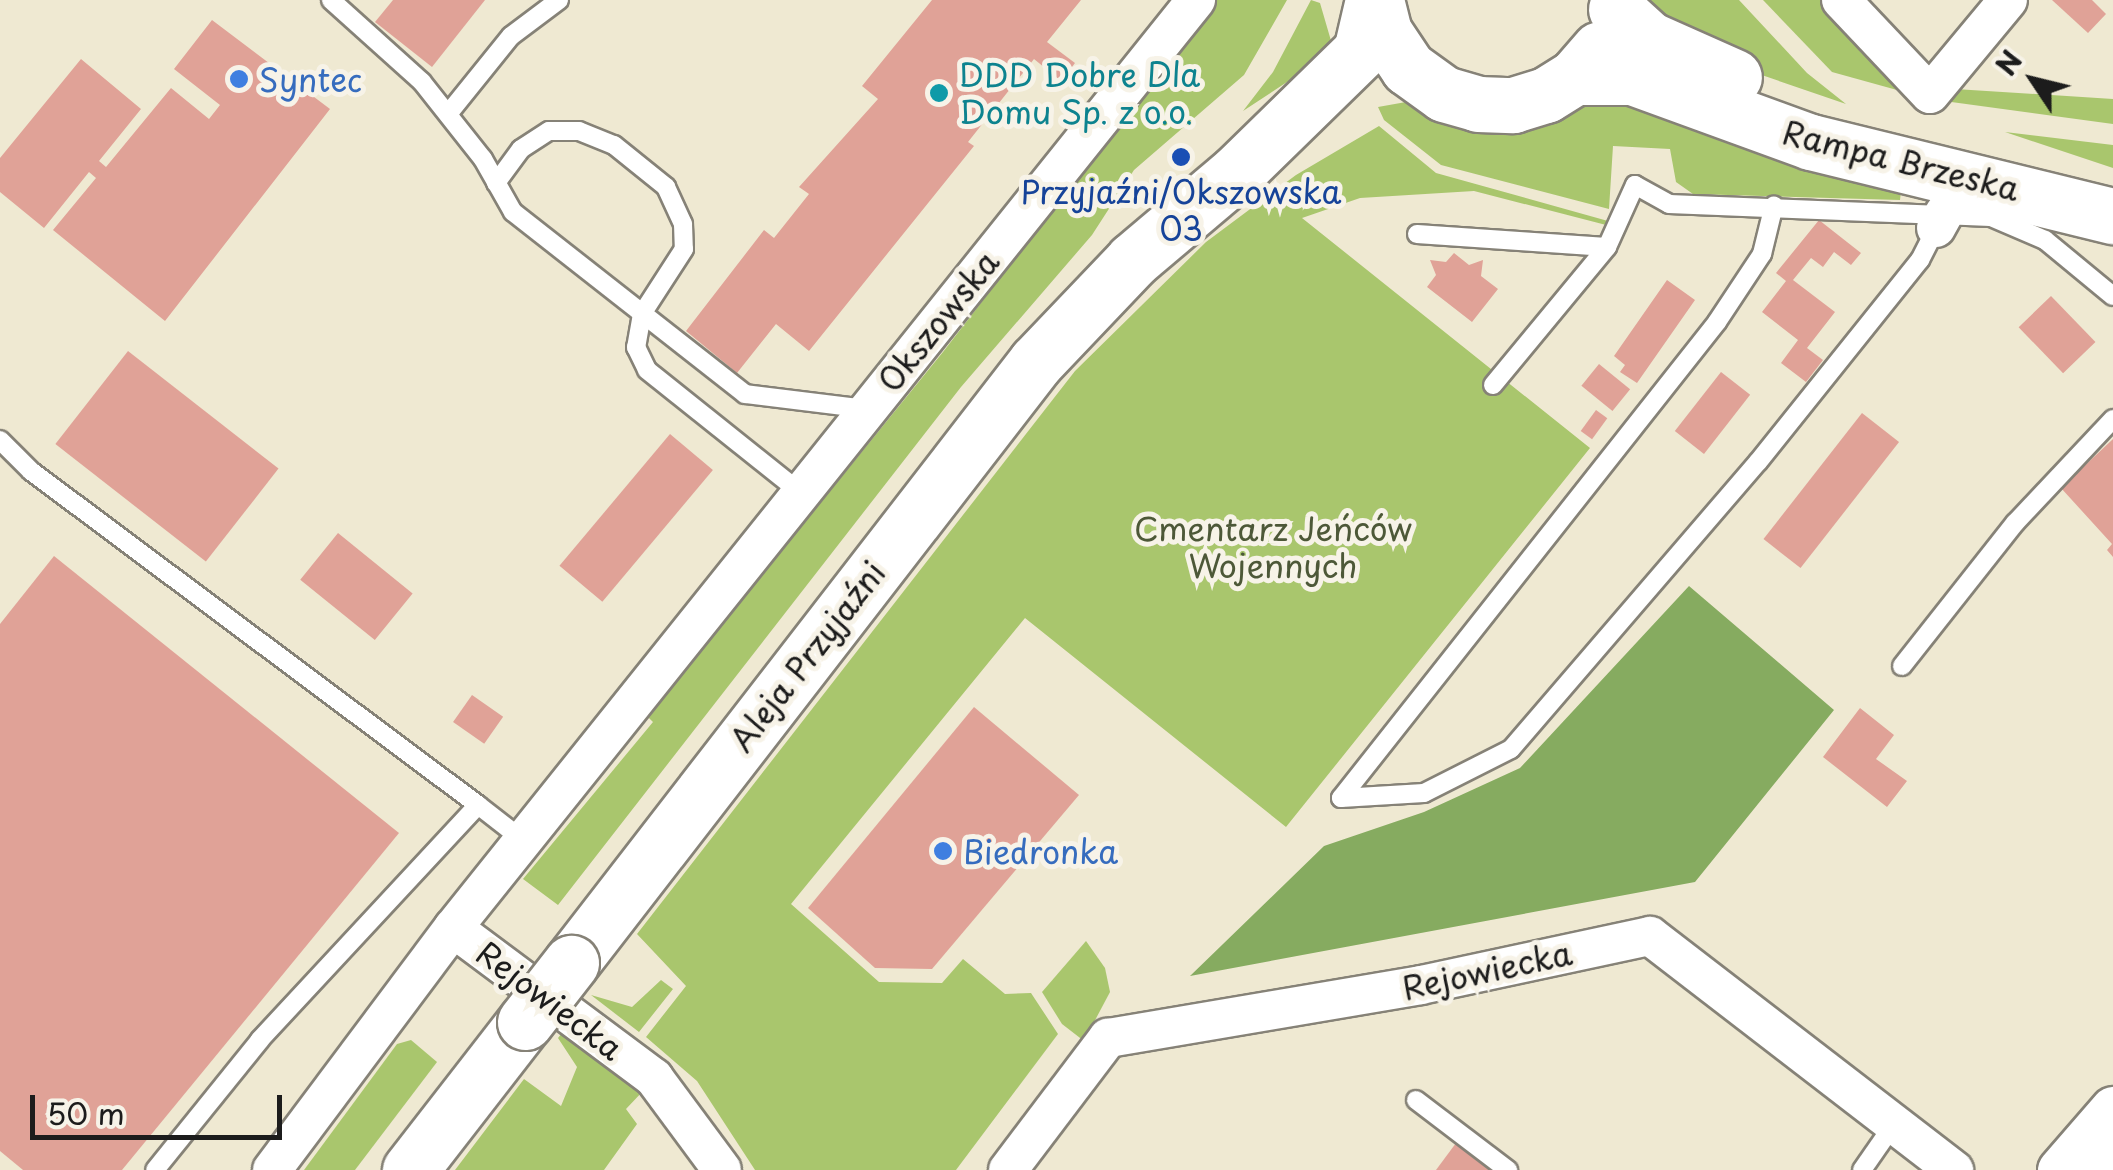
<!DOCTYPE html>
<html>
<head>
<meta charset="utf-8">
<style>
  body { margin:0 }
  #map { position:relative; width:2113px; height:1170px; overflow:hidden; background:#efe9d2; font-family:"Playpen Sans",sans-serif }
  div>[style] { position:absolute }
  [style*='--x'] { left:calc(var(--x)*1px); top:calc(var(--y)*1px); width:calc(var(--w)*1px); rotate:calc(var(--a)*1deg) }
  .green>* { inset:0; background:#a9c66d }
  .forest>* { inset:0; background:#86ab60 }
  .building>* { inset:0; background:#e0a297; transform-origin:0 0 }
  .roads { filter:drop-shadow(2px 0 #868277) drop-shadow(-2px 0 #868277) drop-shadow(0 2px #868277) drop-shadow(0 -2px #868277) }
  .service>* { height:18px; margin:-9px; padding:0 9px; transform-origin:9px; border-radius:9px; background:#fff }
  .minor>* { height:38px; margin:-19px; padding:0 19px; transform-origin:19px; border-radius:19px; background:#fff }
  .tertiary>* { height:45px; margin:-22.5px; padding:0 22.5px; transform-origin:22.5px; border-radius:22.5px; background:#fff }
  .trunk>* { height:55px; margin:-27.5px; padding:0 27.5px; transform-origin:27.5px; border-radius:27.5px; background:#fff }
  .bridges { filter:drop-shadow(2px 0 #868277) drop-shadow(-2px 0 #868277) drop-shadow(0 2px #868277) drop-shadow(0 -2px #868277) }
  .trunk-bridge>* { height:55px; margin:-27.5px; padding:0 27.5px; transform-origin:27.5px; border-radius:27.5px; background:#fff }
  .dots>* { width:28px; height:28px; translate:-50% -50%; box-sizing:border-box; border:5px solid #f7f3e8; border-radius:50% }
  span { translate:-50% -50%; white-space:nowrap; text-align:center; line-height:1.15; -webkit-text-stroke:10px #f7f3e8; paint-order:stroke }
  .culture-label { font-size:32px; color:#0d838f }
  .left { translate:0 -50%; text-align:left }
  .shop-label { font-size:32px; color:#366cbe }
  .street-label { font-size:32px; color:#1c1c1c }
  .transit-label { font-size:32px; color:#164399 }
  .park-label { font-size:32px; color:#4d5838 }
  .north { position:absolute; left:1983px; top:30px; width:100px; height:100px; -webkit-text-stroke:8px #f7f3e8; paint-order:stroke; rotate:305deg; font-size:28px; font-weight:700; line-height:40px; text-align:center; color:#1c1c1c }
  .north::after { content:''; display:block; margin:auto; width:35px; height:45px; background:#1c1c1c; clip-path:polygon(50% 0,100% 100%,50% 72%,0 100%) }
  .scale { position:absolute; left:30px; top:1095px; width:252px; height:45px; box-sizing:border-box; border:5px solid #1c1c1c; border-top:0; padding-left:12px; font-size:30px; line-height:35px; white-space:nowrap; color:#1c1c1c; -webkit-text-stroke:8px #f7f3e8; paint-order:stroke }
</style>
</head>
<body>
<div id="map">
  <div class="green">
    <div style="clip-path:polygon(1215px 0,1287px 0,1244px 75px,1134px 170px,1092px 235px,961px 387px,558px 905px,523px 879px,653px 722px,647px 716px,943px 352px)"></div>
    <div style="clip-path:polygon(1311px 0,1320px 3px,1334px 51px,1243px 111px,1273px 72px)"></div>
    <div style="clip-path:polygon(1646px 0,1739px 0,1807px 73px,1846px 104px,1715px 59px)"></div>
    <div style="clip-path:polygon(1763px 0,1824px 0,1915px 95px,1832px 72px)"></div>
    <div style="clip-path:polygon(1955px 89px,2113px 99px,2113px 124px,1944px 101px)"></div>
    <div style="clip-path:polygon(1615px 92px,1903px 174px,1900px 200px,1693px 194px,1676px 182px,1670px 149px,1613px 146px,1609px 209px,1441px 165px,1384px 120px,1378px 107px,1406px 102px,1464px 123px)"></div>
    <div style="clip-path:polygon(1379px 126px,1436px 173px,1608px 221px,1610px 226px,1474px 191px,1360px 198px,1302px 218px,1590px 448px,1286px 827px,1025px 618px,791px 904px,879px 982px,942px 983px,963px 959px,1005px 994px,1031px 993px,1058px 1034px,956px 1170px,755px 1170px,697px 1081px,646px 1037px,686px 986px,637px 934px,1075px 371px,1206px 242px,1296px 175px)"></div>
    <div style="clip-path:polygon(2005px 132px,2113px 145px,2113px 168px)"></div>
    <div style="clip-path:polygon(1086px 941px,1105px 968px,1110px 992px,1084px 1041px,1062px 1024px,1042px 992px)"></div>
    <div style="clip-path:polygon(661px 980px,673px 989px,639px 1032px,591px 995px,632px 1007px)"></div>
    <div style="clip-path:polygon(566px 1028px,644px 1090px,626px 1109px,637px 1124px,604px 1170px,455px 1170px,524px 1079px,561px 1106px,577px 1067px,558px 1038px)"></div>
    <div style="clip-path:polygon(411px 1040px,437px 1062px,355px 1170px,304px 1170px,397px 1044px)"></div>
  </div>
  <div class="forest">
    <div style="clip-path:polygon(1689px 586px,1834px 710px,1695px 882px,1190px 976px,1324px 846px,1424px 812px,1520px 768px)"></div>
  </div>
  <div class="building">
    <div style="clip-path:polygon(393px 0,485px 0,432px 67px,375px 22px)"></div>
    <div style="clip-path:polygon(932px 0,1081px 0,1047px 42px,1075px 63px,1061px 81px,1034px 59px,968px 142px,974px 146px,809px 351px,776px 324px,737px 373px,686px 331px,764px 230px,774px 238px,809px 194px,799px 187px,878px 99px,862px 86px)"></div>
    <div style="clip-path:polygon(2052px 0,2092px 0,2106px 14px,2088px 33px)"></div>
    <div style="clip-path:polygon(212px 20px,330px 109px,165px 321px,53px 230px,96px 178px,89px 172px,44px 228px,0 192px,0 158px,81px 59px,141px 109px,99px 161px,106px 167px,171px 88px,209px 119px,220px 105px,174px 69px)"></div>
    <div style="clip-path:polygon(1819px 220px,1861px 253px,1851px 265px,1834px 252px,1823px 267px,1811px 258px,1793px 280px,1835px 312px,1807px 348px,1823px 360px,1806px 382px,1781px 363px,1798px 340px,1762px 312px,1786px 281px,1776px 273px)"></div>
    <div style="clip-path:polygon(1454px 253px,1469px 265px,1483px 260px,1481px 276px,1498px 289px,1472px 322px,1427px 287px,1436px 275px,1430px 260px,1446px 262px)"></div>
    <div style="clip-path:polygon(1667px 280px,1695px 300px,1637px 383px,1620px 372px,1625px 365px,1614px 356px)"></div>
    <div style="left:2051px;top:296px;width:64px;height:45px;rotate:46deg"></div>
    <div style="left:128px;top:351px;width:191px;height:118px;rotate:38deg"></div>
    <div style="left:1599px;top:364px;width:40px;height:28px;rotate:39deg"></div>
    <div style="left:1721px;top:372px;width:37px;height:75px;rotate:38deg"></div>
    <div style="left:1596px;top:410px;width:14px;height:26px;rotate:36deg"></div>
    <div style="left:1862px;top:413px;width:47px;height:160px;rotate:38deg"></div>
    <div style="left:670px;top:434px;width:56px;height:172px;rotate:40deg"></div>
    <div style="clip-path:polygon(2113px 439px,2113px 557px,2107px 550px,2112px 544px,2061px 488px)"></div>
    <div style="left:338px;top:533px;width:96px;height:60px;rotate:39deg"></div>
    <div style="clip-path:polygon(54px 556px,399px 833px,122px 1170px,23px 1170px,0 1151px,0 624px)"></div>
    <div style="left:472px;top:695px;width:38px;height:33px;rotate:35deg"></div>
    <div style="clip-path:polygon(974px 707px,1079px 795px,932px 969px,875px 968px,808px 908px)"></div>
    <div style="clip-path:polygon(1860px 708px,1894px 735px,1876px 759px,1907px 781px,1887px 807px,1823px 757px)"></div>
    <div style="clip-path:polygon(1459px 1139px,1500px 1170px,1436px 1170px)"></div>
  </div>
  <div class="roads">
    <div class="service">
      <div style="--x:331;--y:0;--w:122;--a:42"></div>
      <div style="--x:422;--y:82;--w:98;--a:51.6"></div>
      <div style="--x:483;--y:159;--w:61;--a:60.5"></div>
      <div style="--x:513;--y:212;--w:295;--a:38.1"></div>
      <div style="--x:745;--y:394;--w:123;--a:7"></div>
      <div style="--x:448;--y:114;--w:100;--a:-51.1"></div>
      <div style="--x:511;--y:36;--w:60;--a:-36.9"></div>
      <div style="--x:496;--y:183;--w:42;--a:-53.7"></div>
      <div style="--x:521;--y:149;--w:33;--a:-33"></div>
      <div style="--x:549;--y:131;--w:30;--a:0"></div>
      <div style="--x:579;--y:131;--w:38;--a:22"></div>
      <div style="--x:614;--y:145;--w:67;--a:38.9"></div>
      <div style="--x:666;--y:187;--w:41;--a:65.3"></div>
      <div style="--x:683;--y:224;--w:25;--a:88"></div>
      <div style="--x:684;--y:249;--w:77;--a:122.9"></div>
      <div style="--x:642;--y:314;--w:34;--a:100"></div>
      <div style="--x:636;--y:347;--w:25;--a:64"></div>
      <div style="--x:647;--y:370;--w:197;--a:38.6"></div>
      <div style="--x:1417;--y:234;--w:190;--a:3.9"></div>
      <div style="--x:1493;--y:385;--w:179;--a:-50.4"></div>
      <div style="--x:1607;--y:247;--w:68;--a:-65.7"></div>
      <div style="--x:1635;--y:185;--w:39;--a:29"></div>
      <div style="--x:1669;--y:204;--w:322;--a:2.3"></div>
      <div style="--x:1991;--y:217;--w:59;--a:23.1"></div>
      <div style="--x:2045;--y:240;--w:88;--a:39.5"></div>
      <div style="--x:0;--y:440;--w:44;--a:45"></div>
      <div style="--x:31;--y:471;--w:558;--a:36.77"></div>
      <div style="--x:478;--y:805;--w:321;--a:132.9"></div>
      <div style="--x:260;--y:1040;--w:167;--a:128.9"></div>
      <div style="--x:1902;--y:666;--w:182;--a:-51.7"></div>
      <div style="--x:2015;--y:523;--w:143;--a:-46.7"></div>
      <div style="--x:1341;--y:798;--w:83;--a:-3.4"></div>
      <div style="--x:1424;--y:793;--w:97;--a:-26.8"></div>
      <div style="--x:1511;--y:749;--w:379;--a:-49.3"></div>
      <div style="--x:1758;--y:462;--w:259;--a:-51.3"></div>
      <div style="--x:1920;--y:260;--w:36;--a:-63"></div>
      <div style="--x:1341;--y:798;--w:607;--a:-51.69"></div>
      <div style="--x:1717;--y:322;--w:82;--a:-56.5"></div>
      <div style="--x:1762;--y:254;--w:50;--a:-76.2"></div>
      <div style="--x:478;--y:805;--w:57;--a:37.9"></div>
      <div style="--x:1416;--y:1100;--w:116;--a:37.3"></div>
      <div style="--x:1862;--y:1170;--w:60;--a:-55.2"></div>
    </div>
    <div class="minor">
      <div style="--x:1841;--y:0;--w:129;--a:46.6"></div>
      <div style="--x:1930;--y:94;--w:122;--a:-50.3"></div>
      <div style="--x:1936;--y:228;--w:18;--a:-61"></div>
      <div style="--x:453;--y:928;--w:251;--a:36.7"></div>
      <div style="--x:654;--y:1078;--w:114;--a:53.5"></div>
      <div style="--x:272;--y:1170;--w:302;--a:-53.2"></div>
      <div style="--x:453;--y:928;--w:1189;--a:-51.32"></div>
      <div style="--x:1008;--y:1170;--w:166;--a:-52.9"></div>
      <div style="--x:1108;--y:1038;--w:317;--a:-9.6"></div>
      <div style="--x:1421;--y:985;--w:234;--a:-12.1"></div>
      <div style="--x:1650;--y:936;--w:384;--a:37.6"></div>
    </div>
    <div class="tertiary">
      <div style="--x:2060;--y:1170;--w:81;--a:-49"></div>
      <div style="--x:2103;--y:1170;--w:15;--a:-48"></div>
    </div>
    <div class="trunk">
      <div style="--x:1376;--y:0;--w:33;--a:76"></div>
      <div style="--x:1384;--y:32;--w:43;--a:56.3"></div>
      <div style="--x:1408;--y:68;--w:44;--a:35.8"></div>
      <div style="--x:1444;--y:94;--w:35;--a:16"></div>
      <div style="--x:1478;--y:104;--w:35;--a:2"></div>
      <div style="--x:1513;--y:105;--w:34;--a:-17"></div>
      <div style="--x:1546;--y:95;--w:34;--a:-32"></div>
      <div style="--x:1575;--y:77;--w:37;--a:-49"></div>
      <div style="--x:1616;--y:9;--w:45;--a:42.3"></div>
      <div style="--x:1649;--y:39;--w:93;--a:24.1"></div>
      <div style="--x:1575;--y:77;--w:57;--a:0"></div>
      <div style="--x:1632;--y:77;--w:190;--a:20"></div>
      <div style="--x:1811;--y:142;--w:311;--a:13.8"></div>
      <div style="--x:571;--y:963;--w:760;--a:-52.27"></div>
      <div style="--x:1036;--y:362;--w:141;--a:-46.4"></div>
      <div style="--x:1133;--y:260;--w:135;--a:-40.2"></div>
      <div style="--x:1236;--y:173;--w:175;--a:-44.3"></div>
      <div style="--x:1361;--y:51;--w:52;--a:-76.8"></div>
      <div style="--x:410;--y:1170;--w:187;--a:-52.2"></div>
    </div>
  </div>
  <div class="bridges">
    <div class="trunk-bridge">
      <div style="--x:525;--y:1022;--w:75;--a:-52.1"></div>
    </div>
  </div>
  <div class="dots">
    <div style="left:239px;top:79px;background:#3f7fe0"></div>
    <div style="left:939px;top:93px;background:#0f9aa8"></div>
    <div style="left:1181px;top:157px;background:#1a4fb4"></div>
    <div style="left:943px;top:851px;background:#3f7fe0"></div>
  </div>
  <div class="culture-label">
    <span class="left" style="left:959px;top:93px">DDD Dobre Dla<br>Domu Sp. z o.o.</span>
  </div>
  <div class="shop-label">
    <span class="left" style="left:259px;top:79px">Syntec</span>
    <span class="left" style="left:963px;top:851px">Biedronka</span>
  </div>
  <div class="street-label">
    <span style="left:1901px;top:160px;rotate:14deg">Rampa Brzeska</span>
    <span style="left:938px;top:321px;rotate:-51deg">Okszowska</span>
    <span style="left:807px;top:656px;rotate:-52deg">Aleja Przyjaźni</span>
    <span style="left:1487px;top:970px;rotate:-12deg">Rejowiecka</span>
    <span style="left:550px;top:1000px;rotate:37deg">Rejowiecka</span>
  </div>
  <div class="transit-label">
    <span style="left:1181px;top:210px">Przyjaźni/Okszowska<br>03</span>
  </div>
  <div class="park-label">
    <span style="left:1273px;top:547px">Cmentarz Jeńców<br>Wojennych</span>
  </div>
  <div class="north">N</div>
  <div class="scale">50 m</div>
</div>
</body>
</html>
